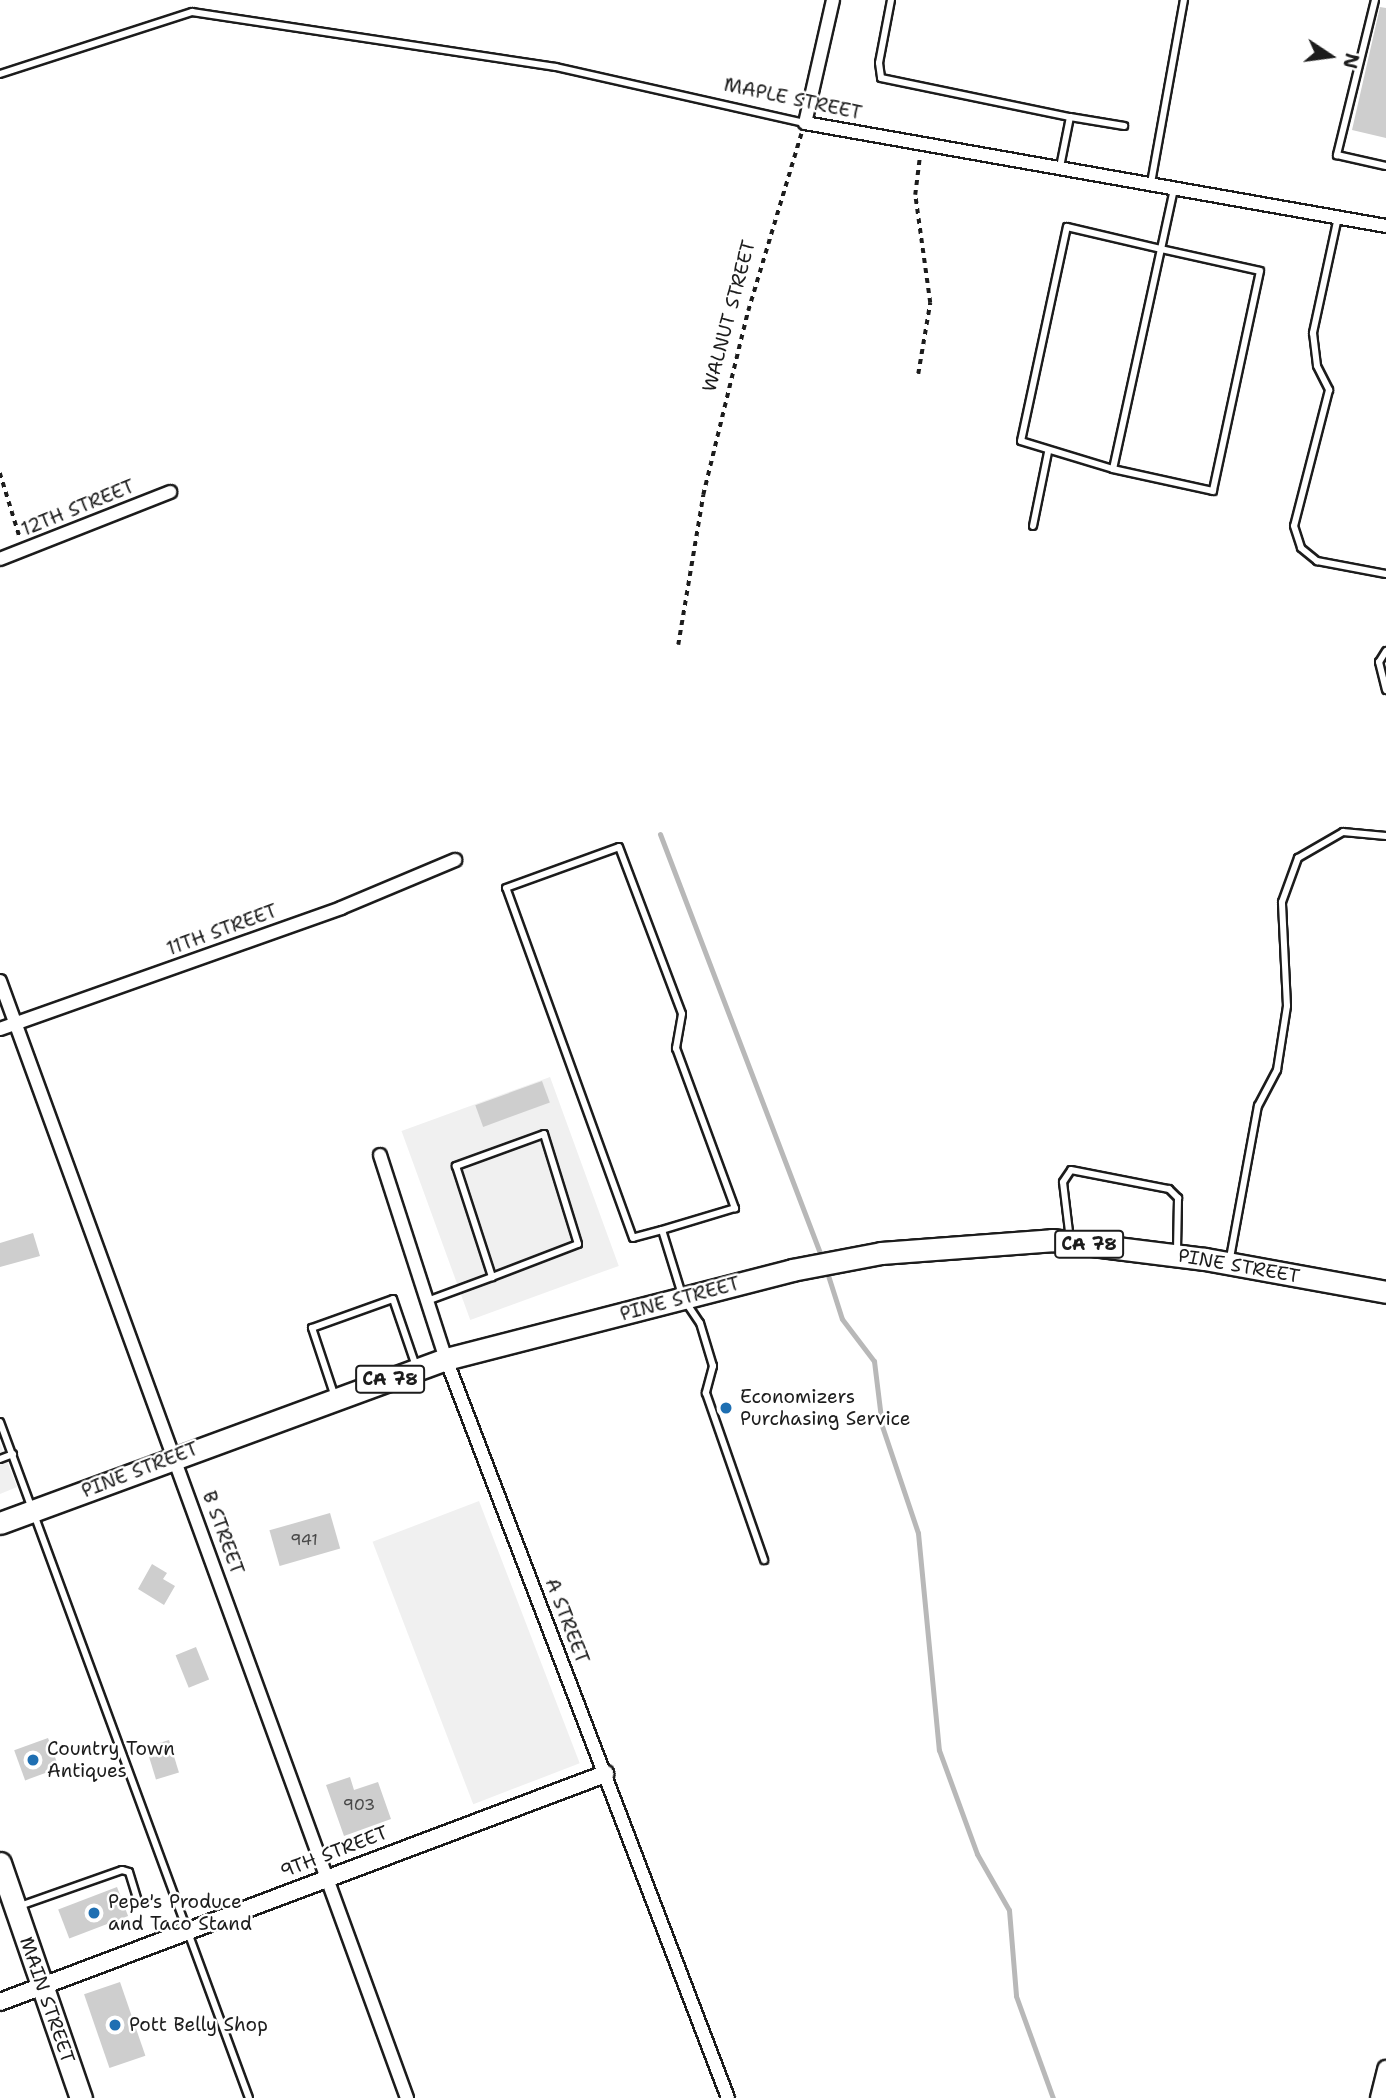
<!DOCTYPE html>
<html>
<head>
<meta charset="utf-8">
<style>
  body { margin:0 }
  #map { position:relative; width:1386px; height:2098px; overflow:hidden; background:#fff; font-family:"Shantell Sans",sans-serif }
  div>[style] { position:absolute }
  [style*='--x'] { left:calc(var(--x)*1px); top:calc(var(--y)*1px); width:calc(var(--w)*1px); rotate:calc(var(--a)*1deg) }
  .built>* { inset:0; background:#f0f0f0; transform-origin:0 0 }
  .stream>* { height:5px; margin:-2.5px; padding:0 2.5px; transform-origin:2.5px; border-radius:2.5px; background:#b8b8b8 }
  .building>* { inset:0; background:#cecece; transform-origin:0 0 }
  .path>* { height:3.5px; margin-top:-1.75px; transform-origin:0; background:repeating-linear-gradient(90deg,#1c1c1c 0 5px,transparent 0 10px) }
  .roads { filter:drop-shadow(2px 0 #1c1c1c) drop-shadow(-2px 0 #1c1c1c) drop-shadow(0 2px #1c1c1c) drop-shadow(0 -2px #1c1c1c) }
  .service>* { height:6px; margin:-3px; padding:0 3px; transform-origin:3px; border-radius:3px; background:#fff }
  .minor>* { height:12px; margin:-6px; padding:0 6px; transform-origin:6px; border-radius:6px; background:#fff }
  .tertiary>* { height:16px; margin:-8px; padding:0 8px; transform-origin:8px; border-radius:8px; background:#fff }
  .primary>* { height:21px; margin:-10.5px; padding:0 10.5px; transform-origin:10.5px; border-radius:10.5px; background:#fff }
  .dots>* { width:19px; height:19px; translate:-50% -50%; box-sizing:border-box; border:4px solid #fff; border-radius:50% }
  span { translate:-50% -50%; white-space:nowrap; text-align:center; line-height:1.15; -webkit-text-stroke:5px #fff; paint-order:stroke }
  .number-label { font-size:16px; color:#484848 }
  .number-label span { -webkit-text-stroke-width:0 }
  .shield-label span { padding:2px 5px; background:#fff; border:2px solid; border-radius:5px; -webkit-text-stroke-width:0 }
  .shield-label { font-size:18px; color:#1c1c1c; font-weight:700 }
  .street-label { font-size:19px; color:#1c1c1c }
  .poi-label { font-size:19px; color:#1c1c1c }
  .left { translate:0 -50%; text-align:left }
  .north { position:absolute; left:1295px; top:21px; width:70px; height:70px; -webkit-text-stroke:5px #fff; paint-order:stroke; rotate:103deg; font-size:19px; font-weight:700; line-height:28px; text-align:center; color:#1c1c1c }
  .north::after { content:''; display:block; margin:auto; width:24px; height:32px; background:#1c1c1c; clip-path:polygon(50% 0,100% 100%,50% 72%,0 100%) }
</style>
</head>
<body>
<div id="map">
  <div class="built">
    <div style="left:550px;top:1077px;width:201px;height:158px;rotate:70deg"></div>
    <div style="clip-path:polygon(0 1443px,17px 1487px,0 1494px)"></div>
    <div style="left:479px;top:1501px;width:281px;height:114px;rotate:69deg"></div>
  </div>
  <div class="stream">
    <div style="--x:660;--y:834;--w:456;--a:69.1"></div>
    <div style="--x:826;--y:1269;--w:52;--a:72.3"></div>
    <div style="--x:842;--y:1319;--w:53;--a:52.7"></div>
    <div style="--x:874;--y:1361;--w:65;--a:83"></div>
    <div style="--x:882;--y:1426;--w:113;--a:71.4"></div>
    <div style="--x:918;--y:1533;--w:218;--a:84.5"></div>
    <div style="--x:939;--y:1750;--w:111;--a:69.9"></div>
    <div style="--x:977;--y:1854;--w:64;--a:60.3"></div>
    <div style="--x:1009;--y:1910;--w:86;--a:85.3"></div>
    <div style="--x:1016;--y:1996;--w:109;--a:70.1"></div>
  </div>
  <div class="building">
    <div style="clip-path:polygon(1380px 7px,1386px 8px,1386px 138px,1352px 130px)"></div>
    <div style="left:542px;top:1081px;width:23px;height:71px;rotate:70deg"></div>
    <div style="clip-path:polygon(33px 1233px,40px 1256px,0 1267px,0 1243px)"></div>
    <div style="left:330px;top:1513px;width:37px;height:63px;rotate:74deg"></div>
    <div style="clip-path:polygon(152px 1564px,167px 1573px,163px 1579px,175px 1586px,164px 1605px,138px 1589px)"></div>
    <div style="left:196px;top:1647px;width:35px;height:22px;rotate:68deg"></div>
    <div style="left:48px;top:1738px;width:32px;height:36px;rotate:70deg"></div>
    <div style="left:169px;top:1740px;width:34px;height:24px;rotate:73deg"></div>
    <div style="clip-path:polygon(350px 1777px,354px 1790px,378px 1782px,391px 1819px,344px 1836px,326px 1785px)"></div>
    <div style="left:117px;top:1887px;width:31px;height:63px;rotate:69deg"></div>
    <div style="left:120px;top:1982px;width:78px;height:38px;rotate:71deg"></div>
  </div>
  <div class="path">
    <div style="--x:918;--y:374;--w:72;--a:-80.4"></div>
    <div style="--x:930;--y:303;--w:109;--a:-97.9"></div>
    <div style="--x:915;--y:195;--w:39;--a:-83"></div>
    <div style="--x:0;--y:473;--w:68;--a:72.9"></div>
    <div style="--x:678;--y:645;--w:152;--a:-80.5"></div>
    <div style="--x:703;--y:495;--w:189;--a:-76.3"></div>
    <div style="--x:748;--y:311;--w:185;--a:-73.3"></div>
  </div>
  <div class="roads">
    <div class="service">
      <div style="--x:891;--y:0;--w:64;--a:100.8"></div>
      <div style="--x:879;--y:63;--w:15;--a:82"></div>
      <div style="--x:881;--y:78;--w:193;--a:11.7"></div>
      <div style="--x:1375;--y:0;--w:160;--a:103.8"></div>
      <div style="--x:1337;--y:155;--w:50;--a:12.7"></div>
      <div style="--x:0;--y:74;--w:202;--a:-17.9"></div>
      <div style="--x:192;--y:12;--w:368;--a:8.6"></div>
      <div style="--x:556;--y:67;--w:255;--a:12.7"></div>
      <div style="--x:1060;--y:167;--w:51;--a:-78.7"></div>
      <div style="--x:1070;--y:117;--w:55;--a:9.5"></div>
      <div style="--x:1151;--y:183;--w:186;--a:-79.8"></div>
      <div style="--x:1338;--y:217;--w:119;--a:102.2"></div>
      <div style="--x:1313;--y:333;--w:33;--a:83"></div>
      <div style="--x:1317;--y:366;--w:27;--a:63"></div>
      <div style="--x:1329;--y:390;--w:140;--a:104.4"></div>
      <div style="--x:1294;--y:526;--w:23;--a:72"></div>
      <div style="--x:1301;--y:548;--w:21;--a:39"></div>
      <div style="--x:1317;--y:561;--w:70;--a:10.7"></div>
      <div style="--x:1113;--y:469;--w:96;--a:-163.1"></div>
      <div style="--x:1021;--y:441;--w:219;--a:-77.9"></div>
      <div style="--x:1067;--y:227;--w:97;--a:13.2"></div>
      <div style="--x:1161;--y:249;--w:101;--a:12.5"></div>
      <div style="--x:1260;--y:271;--w:225;--a:102.1"></div>
      <div style="--x:1213;--y:491;--w:102;--a:-167.6"></div>
      <div style="--x:1113;--y:469;--w:225;--a:-77.7"></div>
      <div style="--x:1161;--y:249;--w:61;--a:-77.8"></div>
      <div style="--x:1033;--y:526;--w:76;--a:-78.5"></div>
      <div style="--x:1386;--y:651;--w:13;--a:122"></div>
      <div style="--x:1379;--y:662;--w:29;--a:76"></div>
      <div style="--x:662;--y:1230;--w:30;--a:165"></div>
      <div style="--x:633;--y:1238;--w:372;--a:-109.9"></div>
      <div style="--x:506;--y:888;--w:120;--a:-19.9"></div>
      <div style="--x:619;--y:847;--w:178;--a:69.3"></div>
      <div style="--x:682;--y:1014;--w:35;--a:100"></div>
      <div style="--x:676;--y:1048;--w:171;--a:69.8"></div>
      <div style="--x:735;--y:1208;--w:76;--a:163.2"></div>
      <div style="--x:662;--y:1230;--w:71;--a:72.8"></div>
      <div style="--x:683;--y:1298;--w:30;--a:56"></div>
      <div style="--x:700;--y:1323;--w:45;--a:73.2"></div>
      <div style="--x:713;--y:1366;--w:28;--a:105"></div>
      <div style="--x:706;--y:1393;--w:177;--a:70.8"></div>
      <div style="--x:1070;--y:1240;--w:58;--a:-96.9"></div>
      <div style="--x:1063;--y:1182;--w:14;--a:-56"></div>
      <div style="--x:1071;--y:1170;--w:100;--a:11"></div>
      <div style="--x:1169;--y:1189;--w:13;--a:45"></div>
      <div style="--x:1178;--y:1198;--w:52;--a:91.1"></div>
      <div style="--x:1230;--y:1258;--w:155;--a:-79.6"></div>
      <div style="--x:1258;--y:1106;--w:41;--a:-62.2"></div>
      <div style="--x:1277;--y:1070;--w:65;--a:-81.1"></div>
      <div style="--x:1287;--y:1006;--w:104;--a:-92.8"></div>
      <div style="--x:1282;--y:902;--w:47;--a:-70"></div>
      <div style="--x:1298;--y:858;--w:52;--a:-30"></div>
      <div style="--x:1343;--y:832;--w:43;--a:5.3"></div>
      <div style="--x:427;--y:1301;--w:69;--a:-20.3"></div>
      <div style="--x:492;--y:1277;--w:92;--a:-21"></div>
      <div style="--x:578;--y:1244;--w:115;--a:-107.2"></div>
      <div style="--x:544;--y:1134;--w:94;--a:160"></div>
      <div style="--x:456;--y:1166;--w:117;--a:72"></div>
      <div style="--x:335;--y:1397;--w:73;--a:-108.4"></div>
      <div style="--x:312;--y:1328;--w:86;--a:-19.7"></div>
      <div style="--x:393;--y:1299;--w:71;--a:71.1"></div>
      <div style="--x:0;--y:1422;--w:720;--a:69.78"></div>
      <div style="--x:0;--y:1459;--w:14;--a:-21"></div>
      <div style="--x:17;--y:1907;--w:111;--a:-19.4"></div>
      <div style="--x:122;--y:1870;--w:7;--a:16"></div>
      <div style="--x:129;--y:1872;--w:30;--a:73"></div>
    </div>
    <div class="minor">
      <div style="--x:833;--y:0;--w:126;--a:102.8"></div>
      <div style="--x:805;--y:123;--w:590;--a:10.05"></div>
      <div style="--x:0;--y:559;--w:183;--a:-21.5"></div>
      <div style="--x:0;--y:981;--w:1189;--a:69.98"></div>
      <div style="--x:0;--y:1029;--w:362;--a:-19.5"></div>
      <div style="--x:341;--y:908;--w:124;--a:-22.8"></div>
      <div style="--x:380;--y:1155;--w:214;--a:72.1"></div>
      <div style="--x:446;--y:1359;--w:791;--a:69.11"></div>
    </div>
    <div class="tertiary">
      <div style="--x:0;--y:2002;--w:647;--a:-20.65"></div>
      <div style="--x:1379;--y:2098;--w:30;--a:-76"></div>
    </div>
    <div class="primary">
      <div style="--x:0;--y:1523;--w:475;--a:-20.2"></div>
      <div style="--x:446;--y:1359;--w:357;--a:-14.4"></div>
      <div style="--x:792;--y:1270;--w:91;--a:-10.8"></div>
      <div style="--x:881;--y:1253;--w:171;--a:-4.3"></div>
      <div style="--x:1052;--y:1240;--w:154;--a:7.1"></div>
      <div style="--x:1205;--y:1259;--w:184;--a:10.3"></div>
      <div style="--x:0;--y:1863;--w:249;--a:71"></div>
    </div>
  </div>
  <div class="dots">
    <div style="left:726px;top:1408px;background:#1f6fb2"></div>
    <div style="left:33px;top:1760px;background:#1f6fb2"></div>
    <div style="left:94px;top:1913px;background:#1f6fb2"></div>
    <div style="left:115px;top:2025px;background:#1f6fb2"></div>
  </div>
  <div class="number-label">
    <span style="left:304px;top:1540px">941</span>
    <span style="left:359px;top:1805px">903</span>
  </div>
  <div class="shield-label">
    <span style="left:1089px;top:1244px">CA 78</span>
    <span style="left:390px;top:1379px">CA 78</span>
  </div>
  <div class="street-label">
    <span style="left:793px;top:99px;rotate:12deg">MAPLE STREET</span>
    <span style="left:729px;top:316px;rotate:-75deg">WALNUT STREET</span>
    <span style="left:78px;top:508px;rotate:-22deg">12TH STREET</span>
    <span style="left:222px;top:930px;rotate:-20deg">11TH STREET</span>
    <span style="left:1239px;top:1266px;rotate:10deg">PINE STREET</span>
    <span style="left:680px;top:1299px;rotate:-15deg">PINE STREET</span>
    <span style="left:140px;top:1470px;rotate:-21deg">PINE STREET</span>
    <span style="left:223px;top:1533px;rotate:70deg">B STREET</span>
    <span style="left:567px;top:1621px;rotate:69deg">A STREET</span>
    <span style="left:334px;top:1852px;rotate:-21deg">9TH STREET</span>
    <span style="left:47px;top:2000px;rotate:71deg">MAIN STREET</span>
  </div>
  <div class="poi-label">
    <span class="left" style="left:740px;top:1408px">Economizers<br>Purchasing Service</span>
    <span class="left" style="left:47px;top:1760px">Country Town<br>Antiques</span>
    <span class="left" style="left:108px;top:1913px">Pepe's Produce<br>and Taco Stand</span>
    <span class="left" style="left:129px;top:2025px">Pott Belly Shop</span>
  </div>
  <div class="north">N</div>
</div>
</body>
</html>
